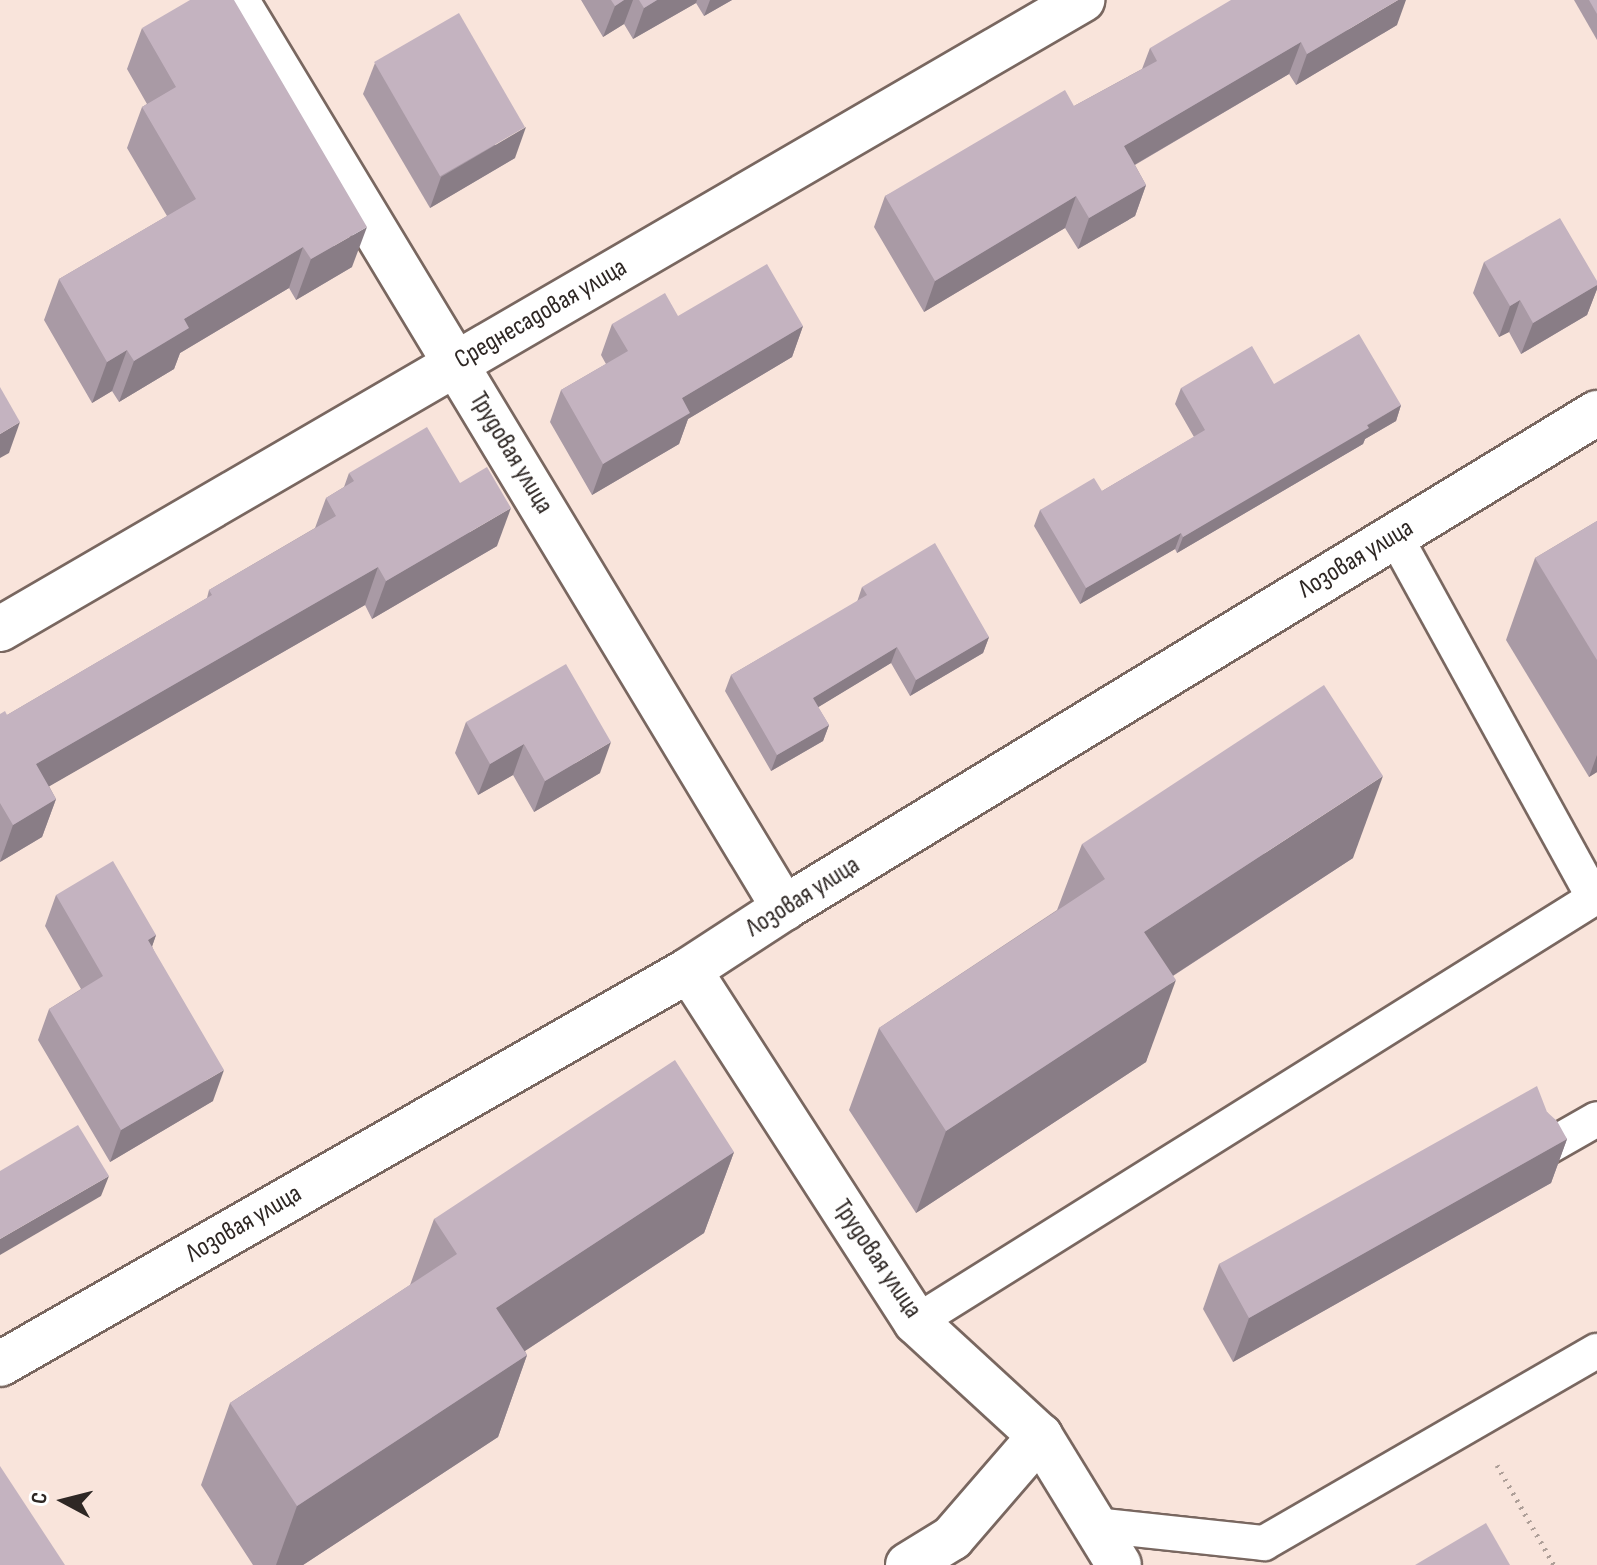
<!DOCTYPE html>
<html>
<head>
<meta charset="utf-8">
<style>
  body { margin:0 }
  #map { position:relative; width:1597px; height:1565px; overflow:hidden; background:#f9e4db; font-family:"Sofia Sans Condensed",sans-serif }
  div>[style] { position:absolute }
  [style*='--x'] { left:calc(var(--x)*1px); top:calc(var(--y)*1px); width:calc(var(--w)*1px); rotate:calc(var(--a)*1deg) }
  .path>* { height:5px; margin-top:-2.5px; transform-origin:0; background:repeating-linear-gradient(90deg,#ae9f98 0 2px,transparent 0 8px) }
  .roads { filter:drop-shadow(2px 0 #796760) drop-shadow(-2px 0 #796760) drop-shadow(0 2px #796760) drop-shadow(0 -2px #796760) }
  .lane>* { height:34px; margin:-17px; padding:0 17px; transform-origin:17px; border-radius:17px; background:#fff }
  .street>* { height:44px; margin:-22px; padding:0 22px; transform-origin:22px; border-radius:22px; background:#fff }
  .wall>* { inset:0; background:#a99aa5 }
  .shaded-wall>* { inset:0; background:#897d86 }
  .building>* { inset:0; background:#c4b3c0; transform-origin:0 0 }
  span { translate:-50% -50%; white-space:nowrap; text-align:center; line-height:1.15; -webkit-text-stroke:6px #fff; paint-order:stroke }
  .street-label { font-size:26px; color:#2e2724 }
  .north { position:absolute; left:24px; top:1461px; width:80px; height:80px; -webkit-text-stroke:6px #fff; paint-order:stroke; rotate:277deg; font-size:22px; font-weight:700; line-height:32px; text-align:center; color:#2e2724 }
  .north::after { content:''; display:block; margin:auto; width:28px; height:36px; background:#2e2724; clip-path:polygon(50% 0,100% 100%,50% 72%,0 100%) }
</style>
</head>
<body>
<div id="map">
  <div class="path">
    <div style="--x:1497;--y:1465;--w:115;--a:60.3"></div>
  </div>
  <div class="roads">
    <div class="lane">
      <div style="--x:1548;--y:1147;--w:56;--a:-29.7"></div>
      <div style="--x:916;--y:1322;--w:800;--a:-32.02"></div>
      <div style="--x:1594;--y:898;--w:413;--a:-118.8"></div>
      <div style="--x:1095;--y:1525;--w:170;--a:6.1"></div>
      <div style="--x:1264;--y:1543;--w:384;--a:-30"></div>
    </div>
    <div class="street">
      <div style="--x:236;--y:0;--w:1061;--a:58.89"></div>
      <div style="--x:0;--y:629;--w:1252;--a:-30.17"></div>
      <div style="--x:689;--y:970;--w:419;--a:57.2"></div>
      <div style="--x:916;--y:1322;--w:168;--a:42.6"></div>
      <div style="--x:1040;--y:1436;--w:151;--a:58.5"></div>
      <div style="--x:0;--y:1364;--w:794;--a:-29.76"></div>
      <div style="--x:689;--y:970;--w:113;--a:-33.1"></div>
      <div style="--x:784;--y:908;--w:952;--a:-31.34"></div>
      <div style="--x:908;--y:1565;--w:52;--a:-31.5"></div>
      <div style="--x:952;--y:1538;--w:135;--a:-49.2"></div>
    </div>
  </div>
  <div class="wall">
    <div style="clip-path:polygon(581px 0,732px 0,704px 16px,696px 3px,633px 39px,624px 24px,603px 37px)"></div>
    <div style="clip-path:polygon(1574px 0,1597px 0,1597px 40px)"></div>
    <div style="clip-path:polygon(1397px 25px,1296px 85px,1289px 74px,1135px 165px,1146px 185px,1135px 216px,1078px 249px,1065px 228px,924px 312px,874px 227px,885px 196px,1074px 106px,1142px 69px,1150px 48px)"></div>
    <div style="clip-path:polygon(142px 28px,352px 267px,296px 300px,289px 288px,180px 353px,174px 369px,119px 402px,112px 391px,92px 403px,44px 320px,59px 279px,167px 216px,127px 148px,142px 107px,147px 104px,127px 69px)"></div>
    <div style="clip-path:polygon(375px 63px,515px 158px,430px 208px,363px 94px)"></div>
    <div style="clip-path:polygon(1484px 262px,1597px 281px,1597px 289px,1587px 315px,1521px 354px,1509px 332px,1499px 337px,1473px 293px)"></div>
    <div style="clip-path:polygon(678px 316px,803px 326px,792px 357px,688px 419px,679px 444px,592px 495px,550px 422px,561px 390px,606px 364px,601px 355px,612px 324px)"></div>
    <div style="clip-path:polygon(1274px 384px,1401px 405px,1396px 421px,1365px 439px,1363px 444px,1177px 553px,1175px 549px,1080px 604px,1034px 526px,1040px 510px,1102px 491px,1194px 437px,1175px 404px,1181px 388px)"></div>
    <div style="clip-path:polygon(349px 473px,497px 546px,372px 619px,365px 605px,49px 786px,56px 799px,42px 837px,0 862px,0 714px,7px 715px,207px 598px,209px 590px,315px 528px,326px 498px,344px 487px)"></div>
    <div style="clip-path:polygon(1597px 521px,1597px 772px,1589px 777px,1506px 640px,1535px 558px)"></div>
    <div style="clip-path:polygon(862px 587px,989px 637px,983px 653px,910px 696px,891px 663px,818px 707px,829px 725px,823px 741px,771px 771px,725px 691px,731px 675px,857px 602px)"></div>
    <div style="clip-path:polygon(466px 722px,600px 773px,534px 812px,513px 775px,478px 795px,455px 753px)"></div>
    <div style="clip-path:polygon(1082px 844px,1353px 858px,1173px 976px,1146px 1062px,916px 1213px,849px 1110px,879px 1028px,1057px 910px)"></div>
    <div style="clip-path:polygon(56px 895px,156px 935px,152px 946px,213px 1101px,110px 1162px,38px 1040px,49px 1009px,81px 989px,45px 926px)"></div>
    <div style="clip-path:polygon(1547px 1112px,1567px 1139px,1551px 1183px,1233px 1362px,1203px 1309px,1219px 1264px)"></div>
    <div style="clip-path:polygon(734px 1152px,704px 1233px,525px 1351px,527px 1355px,498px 1437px,303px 1565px,253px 1565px,201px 1485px,230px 1403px,410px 1285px,434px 1219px)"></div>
  </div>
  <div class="shaded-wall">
    <div style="clip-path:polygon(624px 0,633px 0,624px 24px,603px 37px,615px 6px)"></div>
    <div style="clip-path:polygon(657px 0,697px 0,696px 3px,633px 39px,644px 8px)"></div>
    <div style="clip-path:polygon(710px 0,732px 0,704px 16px)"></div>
    <div style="clip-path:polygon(1398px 0,1406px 0,1397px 25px,1296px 85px,1307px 54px)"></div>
    <div style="clip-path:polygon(1301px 42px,1289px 74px,1112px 178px,1124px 146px)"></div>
    <div style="clip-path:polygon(526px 127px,515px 158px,430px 208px,441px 177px)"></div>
    <div style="clip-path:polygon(1146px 185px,1135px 216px,1078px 249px,1089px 218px)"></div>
    <div style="clip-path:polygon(1076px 196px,1065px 228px,924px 312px,935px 281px)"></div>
    <div style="clip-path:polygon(367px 227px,352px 267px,296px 300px,311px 259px)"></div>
    <div style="clip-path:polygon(303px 247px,289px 288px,180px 353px,174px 369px,119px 402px,134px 361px,184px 319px)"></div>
    <div style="clip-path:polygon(1597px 285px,1597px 289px,1587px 315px,1521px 354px,1533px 323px)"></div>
    <div style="clip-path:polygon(1520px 300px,1509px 332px,1499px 337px,1510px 306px)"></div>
    <div style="clip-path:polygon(803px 326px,792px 357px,688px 419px,679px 444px,592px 495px,603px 464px,682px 398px)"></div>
    <div style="clip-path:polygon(127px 350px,112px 391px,92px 403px,107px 362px)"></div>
    <div style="clip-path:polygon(1401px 405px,1396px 421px,1365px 439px,1363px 444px,1177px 553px,1183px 537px)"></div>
    <div style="clip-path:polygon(20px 422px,9px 453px,0 458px,0 434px)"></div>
    <div style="clip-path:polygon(511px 508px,497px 546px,372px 619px,386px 581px)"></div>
    <div style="clip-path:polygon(1181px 533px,1175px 549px,1080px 604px,1086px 588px)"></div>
    <div style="clip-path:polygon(378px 567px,365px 605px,22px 802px,36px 764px)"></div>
    <div style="clip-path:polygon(989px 637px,983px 653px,910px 696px,916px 680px)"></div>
    <div style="clip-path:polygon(897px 647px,891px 663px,807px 714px,813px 698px)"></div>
    <div style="clip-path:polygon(829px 725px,823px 741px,771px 771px,777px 755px)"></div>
    <div style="clip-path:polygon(611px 742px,600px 773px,534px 812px,545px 781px)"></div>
    <div style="clip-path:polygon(524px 744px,513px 775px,478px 795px,490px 764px)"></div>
    <div style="clip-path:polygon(1597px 755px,1597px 772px,1589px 777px)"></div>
    <div style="clip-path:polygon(1383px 776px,1353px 858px,1114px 1014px,1144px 932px)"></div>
    <div style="clip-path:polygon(56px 799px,42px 837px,0 862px,13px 825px)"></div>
    <div style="clip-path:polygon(156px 935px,145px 967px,148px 940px)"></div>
    <div style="clip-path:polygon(1176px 980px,1146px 1062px,916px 1213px,946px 1131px)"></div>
    <div style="clip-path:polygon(224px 1070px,213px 1101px,110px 1162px,121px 1130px)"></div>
    <div style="clip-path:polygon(1567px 1139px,1551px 1183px,1233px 1362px,1249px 1318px)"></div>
    <div style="clip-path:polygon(734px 1152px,704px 1233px,467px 1389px,496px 1308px)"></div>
    <div style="clip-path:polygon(109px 1176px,101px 1196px,0 1255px,0 1239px)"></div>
    <div style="clip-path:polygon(527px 1355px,498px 1437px,303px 1565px,276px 1565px,297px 1506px)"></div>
  </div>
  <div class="building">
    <div style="clip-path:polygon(190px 0,234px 0,367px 227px,311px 259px,303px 247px,184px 319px,189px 328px,134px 361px,127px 350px,107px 362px,59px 279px,196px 199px,142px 107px,176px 87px,142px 28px)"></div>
    <div style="clip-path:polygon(611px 0,624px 0,615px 6px)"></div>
    <div style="clip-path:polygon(639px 0,657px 0,644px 8px)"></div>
    <div style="clip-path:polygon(1231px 0,1398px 0,1307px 54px,1301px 42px,1124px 146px,1146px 185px,1089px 218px,1076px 196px,935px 281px,885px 196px,1065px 90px,1074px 106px,1157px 61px,1150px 48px)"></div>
    <div style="clip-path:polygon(1589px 0,1597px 0,1597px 14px)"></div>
    <div style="left:459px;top:13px;width:132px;height:98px;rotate:60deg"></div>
    <div style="clip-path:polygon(1560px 218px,1597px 281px,1597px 285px,1533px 323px,1520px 300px,1510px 306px,1484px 262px)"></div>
    <div style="clip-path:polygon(767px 264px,803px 326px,682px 398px,690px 413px,603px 464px,561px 390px,628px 351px,612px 324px,665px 293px,678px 316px)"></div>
    <div style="clip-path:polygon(1359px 334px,1401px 405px,1367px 425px,1369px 428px,1183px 537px,1181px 533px,1086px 588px,1040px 510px,1094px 478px,1102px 491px,1205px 430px,1181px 388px,1252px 346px,1274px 384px)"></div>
    <div style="clip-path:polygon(0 387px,20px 422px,0 434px)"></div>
    <div style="clip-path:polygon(427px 427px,460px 483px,487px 467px,511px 508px,386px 581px,378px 567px,36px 764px,56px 799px,13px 825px,0 803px,0 714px,5px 711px,7px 715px,212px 595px,209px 590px,336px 516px,326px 498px,354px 481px,349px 473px)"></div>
    <div style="clip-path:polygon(1597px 521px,1597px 660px,1535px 558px)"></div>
    <div style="clip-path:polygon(935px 543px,989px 637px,916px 680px,897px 647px,813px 698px,829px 725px,777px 755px,731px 675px,867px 595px,862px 587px)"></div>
    <div style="clip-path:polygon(566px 664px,611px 742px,545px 781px,524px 744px,490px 764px,466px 722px)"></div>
    <div style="clip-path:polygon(1324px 685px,1383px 776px,1144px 932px,1176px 980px,946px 1131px,879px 1028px,1105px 879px,1082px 844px)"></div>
    <div style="clip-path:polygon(113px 861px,156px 935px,148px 940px,224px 1070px,121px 1130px,49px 1009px,103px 976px,56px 895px)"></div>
    <div style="clip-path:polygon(675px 1060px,734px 1152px,496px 1308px,527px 1355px,297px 1506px,230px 1403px,457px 1254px,434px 1219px)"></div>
    <div style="clip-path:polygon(1537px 1086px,1547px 1112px,1557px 1121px,1567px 1139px,1249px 1318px,1219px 1264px)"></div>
    <div style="clip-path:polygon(78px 1125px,109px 1176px,0 1239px,0 1171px)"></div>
    <div style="clip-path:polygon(0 1466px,65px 1565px,0 1565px)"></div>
    <div style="clip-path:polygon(1486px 1523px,1510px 1565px,1415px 1565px)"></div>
  </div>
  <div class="street-label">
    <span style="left:541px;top:314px;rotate:-30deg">Среднесадовая улица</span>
    <span style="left:511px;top:453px;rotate:59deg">Трудовая улица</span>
    <span style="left:1356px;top:559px;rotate:-31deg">Лозовая улица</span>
    <span style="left:803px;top:897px;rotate:-32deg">Лозовая улица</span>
    <span style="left:244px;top:1224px;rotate:-30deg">Лозовая улица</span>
    <span style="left:877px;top:1259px;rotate:56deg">Трудовая улица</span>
  </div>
  <div class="north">С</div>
</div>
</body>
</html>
